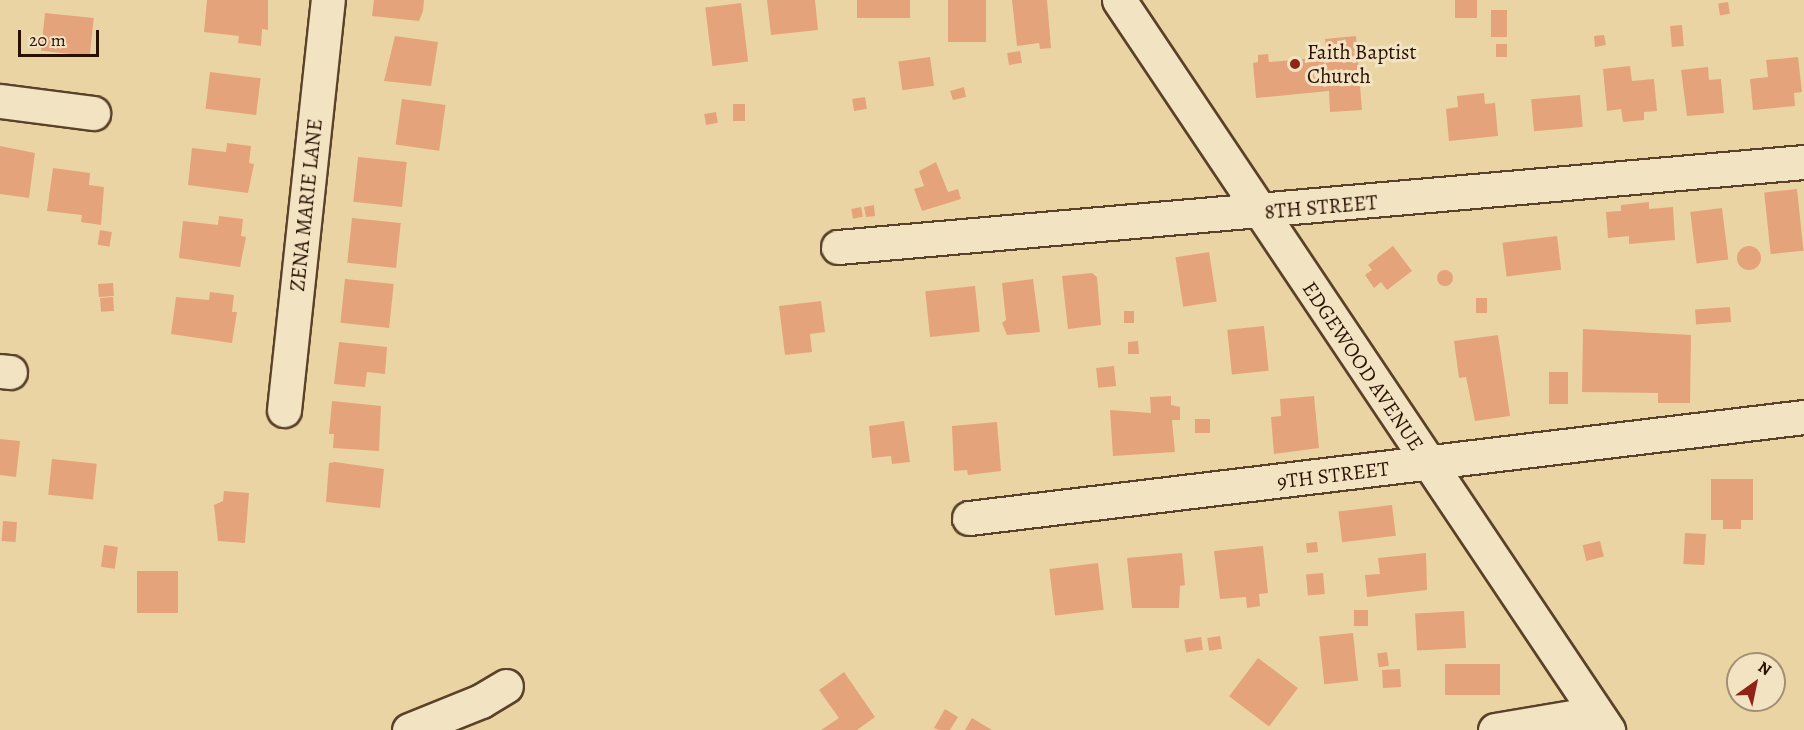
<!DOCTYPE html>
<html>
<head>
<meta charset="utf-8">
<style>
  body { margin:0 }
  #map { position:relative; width:1804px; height:730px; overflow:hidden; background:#ebd4a3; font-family:Alegreya,serif }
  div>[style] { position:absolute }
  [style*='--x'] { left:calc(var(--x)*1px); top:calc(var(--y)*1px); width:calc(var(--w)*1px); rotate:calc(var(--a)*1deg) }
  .building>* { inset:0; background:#e5a37b; transform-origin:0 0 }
  .round { border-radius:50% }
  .roads { filter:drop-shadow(2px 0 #5a4129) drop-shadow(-2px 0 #5a4129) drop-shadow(0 2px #5a4129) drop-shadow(0 -2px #5a4129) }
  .minor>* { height:33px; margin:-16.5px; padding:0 16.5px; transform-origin:16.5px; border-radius:16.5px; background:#f2e3c3 }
  .dots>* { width:16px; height:16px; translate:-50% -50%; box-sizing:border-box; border:3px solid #f2e3c3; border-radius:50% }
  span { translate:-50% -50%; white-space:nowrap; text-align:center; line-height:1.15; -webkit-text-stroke:6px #f2e3c3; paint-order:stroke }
  .poi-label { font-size:21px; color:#2a1000 }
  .left { translate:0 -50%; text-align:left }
  .street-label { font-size:21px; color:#2a1000 }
  .north { position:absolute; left:1726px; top:652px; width:60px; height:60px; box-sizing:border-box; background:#f2e3c3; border:2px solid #a28f75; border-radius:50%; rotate:33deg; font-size:16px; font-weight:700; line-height:24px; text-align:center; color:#2a1000 }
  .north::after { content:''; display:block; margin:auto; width:21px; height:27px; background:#8f2418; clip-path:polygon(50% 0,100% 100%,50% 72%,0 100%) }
  .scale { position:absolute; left:18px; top:30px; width:81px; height:27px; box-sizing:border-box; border:3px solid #2a1000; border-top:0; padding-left:8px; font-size:18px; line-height:21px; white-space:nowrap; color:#2a1000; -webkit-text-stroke:4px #f2e3c3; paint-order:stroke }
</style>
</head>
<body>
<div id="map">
  <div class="building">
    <div style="clip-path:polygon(207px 0,268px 0,268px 30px,262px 29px,261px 46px,238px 43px,239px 36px,204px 32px)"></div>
    <div style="clip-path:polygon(374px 0,424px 0,423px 11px,419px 21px,372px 16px)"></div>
    <div style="clip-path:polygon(767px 0,815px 0,818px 30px,771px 35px)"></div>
    <div style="left:857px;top:0;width:53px;height:18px"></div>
    <div style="left:948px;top:0;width:38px;height:42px"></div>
    <div style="clip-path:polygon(1012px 0,1047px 0,1051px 48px,1040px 49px,1039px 43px,1017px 46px)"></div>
    <div style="left:1455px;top:0;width:22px;height:18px"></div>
    <div style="left:1728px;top:2px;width:12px;height:10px;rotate:81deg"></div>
    <div style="left:741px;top:3px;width:59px;height:36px;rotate:83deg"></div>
    <div style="left:1491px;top:10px;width:16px;height:27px"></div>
    <div style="left:45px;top:13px;width:49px;height:38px;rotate:6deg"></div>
    <div style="left:1682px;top:25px;width:21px;height:12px;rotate:85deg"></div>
    <div style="clip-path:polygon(1604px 35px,1606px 45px,1595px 47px,1594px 36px)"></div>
    <div style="clip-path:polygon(395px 36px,438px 42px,431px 86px,384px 81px)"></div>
    <div style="clip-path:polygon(1356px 36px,1362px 110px,1330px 112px,1329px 91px,1256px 98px,1253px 63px,1258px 62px,1258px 55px,1268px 54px,1269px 62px,1327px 57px,1325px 39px)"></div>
    <div style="left:1507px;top:44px;width:13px;height:11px;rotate:90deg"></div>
    <div style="left:1020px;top:51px;width:12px;height:13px;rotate:81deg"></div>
    <div style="left:930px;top:57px;width:29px;height:32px;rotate:82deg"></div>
    <div style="clip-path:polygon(1798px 57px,1802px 92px,1794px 93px,1795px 106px,1753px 110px,1750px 79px,1768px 77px,1766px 60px)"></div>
    <div style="clip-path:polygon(1630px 66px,1632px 81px,1654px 79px,1657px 111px,1644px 112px,1644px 120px,1623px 122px,1621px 109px,1607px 111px,1603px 69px)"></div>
    <div style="clip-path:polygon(1708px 67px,1709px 80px,1721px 79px,1724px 113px,1687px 116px,1681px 70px)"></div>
    <div style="left:210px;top:72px;width:51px;height:37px;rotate:7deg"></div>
    <div style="clip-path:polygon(964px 87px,966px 97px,953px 100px,950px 91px)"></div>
    <div style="clip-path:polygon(1484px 93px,1485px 104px,1495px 103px,1498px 136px,1449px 141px,1446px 109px,1458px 107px,1457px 96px)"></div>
    <div style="left:1580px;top:95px;width:32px;height:49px;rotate:85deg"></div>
    <div style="left:865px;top:97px;width:12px;height:13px;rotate:81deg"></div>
    <div style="left:402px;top:99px;width:44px;height:46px;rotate:8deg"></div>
    <div style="left:733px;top:104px;width:12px;height:17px"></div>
    <div style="left:716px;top:112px;width:11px;height:12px;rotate:80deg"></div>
    <div style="clip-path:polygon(227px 143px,251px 146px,249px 163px,254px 164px,248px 193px,188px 185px,192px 148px,226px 152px)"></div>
    <div style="clip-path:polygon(0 146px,35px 153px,29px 198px,0 194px)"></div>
    <div style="left:358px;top:157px;width:49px;height:45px;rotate:6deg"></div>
    <div style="clip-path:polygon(936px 162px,948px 192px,958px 189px,961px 199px,922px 211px,914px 189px,924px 186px,919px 171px)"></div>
    <div style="clip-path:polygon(53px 168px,90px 173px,89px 185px,104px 187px,101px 225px,81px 222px,82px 215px,47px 211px)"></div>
    <div style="left:1797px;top:189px;width:62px;height:33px;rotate:84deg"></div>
    <div style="clip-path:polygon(1649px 202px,1649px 209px,1673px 207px,1675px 240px,1629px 244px,1629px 236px,1608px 238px,1606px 212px,1621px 211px,1621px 205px)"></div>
    <div style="clip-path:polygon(874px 205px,875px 216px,866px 217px,864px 207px)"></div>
    <div style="left:861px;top:207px;width:10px;height:10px;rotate:79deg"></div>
    <div style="left:1722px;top:208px;width:52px;height:32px;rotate:83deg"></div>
    <div style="clip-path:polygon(219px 216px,243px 219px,241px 236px,246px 237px,240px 267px,179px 258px,183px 221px,218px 225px)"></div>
    <div style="left:352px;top:218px;width:49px;height:45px;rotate:6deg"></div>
    <div style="left:100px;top:230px;width:12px;height:15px;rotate:9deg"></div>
    <div style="left:1557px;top:236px;width:34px;height:55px;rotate:83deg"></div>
    <div style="clip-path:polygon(1393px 246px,1412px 271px,1387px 290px,1381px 282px,1374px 288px,1365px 275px,1372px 270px,1368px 265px)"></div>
    <div class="round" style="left:1737px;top:246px;width:24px;height:24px"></div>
    <div style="left:1209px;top:252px;width:50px;height:34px;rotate:81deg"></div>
    <div class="round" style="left:1437px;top:270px;width:16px;height:16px"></div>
    <div style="clip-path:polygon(1092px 273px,1097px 277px,1101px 325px,1068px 329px,1062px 276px)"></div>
    <div style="left:345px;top:279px;width:49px;height:44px;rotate:6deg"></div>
    <div style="clip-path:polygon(1033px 279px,1040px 332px,1007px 335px,1002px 323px,1006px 320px,1002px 283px)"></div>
    <div style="left:113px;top:283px;width:13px;height:15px;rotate:86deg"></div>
    <div style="left:975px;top:286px;width:46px;height:50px;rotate:84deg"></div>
    <div style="clip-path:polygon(210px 292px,234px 295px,232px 312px,237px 312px,232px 343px,171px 334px,176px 297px,209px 300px)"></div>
    <div style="left:113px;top:297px;width:14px;height:13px;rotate:86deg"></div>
    <div style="left:1476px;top:298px;width:11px;height:15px"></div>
    <div style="clip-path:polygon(821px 301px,825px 332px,810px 334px,812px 352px,785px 355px,779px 306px)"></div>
    <div style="left:1730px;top:307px;width:15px;height:35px;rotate:86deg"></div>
    <div style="left:1124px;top:311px;width:10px;height:12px"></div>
    <div style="left:1264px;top:326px;width:45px;height:37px;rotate:84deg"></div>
    <div style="clip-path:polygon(1583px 329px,1691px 335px,1690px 403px,1658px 403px,1658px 393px,1582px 392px)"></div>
    <div style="clip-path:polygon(1498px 335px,1510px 416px,1475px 421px,1466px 377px,1459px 378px,1454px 341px)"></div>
    <div style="clip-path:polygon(1138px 341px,1139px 354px,1128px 354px,1128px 342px)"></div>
    <div style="clip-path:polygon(339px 342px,387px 347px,385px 374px,367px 372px,365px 387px,334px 384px)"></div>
    <div style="left:1114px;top:366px;width:20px;height:18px;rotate:84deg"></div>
    <div style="left:1568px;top:372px;width:32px;height:19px;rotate:90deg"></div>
    <div style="clip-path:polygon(1171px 396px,1171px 405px,1180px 407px,1180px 420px,1172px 420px,1175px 452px,1113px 456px,1110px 410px,1151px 413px,1150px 397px)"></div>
    <div style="clip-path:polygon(1314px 396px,1319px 448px,1274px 454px,1271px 417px,1281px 416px,1280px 399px)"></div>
    <div style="clip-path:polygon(332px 401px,381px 406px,379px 451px,333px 448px,334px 434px,329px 434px)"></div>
    <div style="left:1195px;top:419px;width:15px;height:14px"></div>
    <div style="clip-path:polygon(904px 421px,910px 462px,892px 464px,891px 456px,872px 458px,869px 426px)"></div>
    <div style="clip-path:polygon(997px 422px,1001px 471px,968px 475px,967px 470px,954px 471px,952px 426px)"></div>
    <div style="clip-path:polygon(0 439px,20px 441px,16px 477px,0 475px)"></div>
    <div style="left:52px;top:459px;width:45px;height:36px;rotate:6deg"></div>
    <div style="clip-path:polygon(335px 462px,384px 469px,380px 508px,326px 502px,329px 463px)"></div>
    <div style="clip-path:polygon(1711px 479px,1753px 479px,1753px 520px,1741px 520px,1741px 529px,1723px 529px,1723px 520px,1711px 520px)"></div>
    <div style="clip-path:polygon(224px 491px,249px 493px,245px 543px,218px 541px,214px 505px,223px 501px)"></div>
    <div style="left:1392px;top:505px;width:31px;height:54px;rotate:83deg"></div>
    <div style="left:3px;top:521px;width:14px;height:20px;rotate:4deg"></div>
    <div style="left:1685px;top:533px;width:21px;height:31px;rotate:3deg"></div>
    <div style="left:1600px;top:541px;width:16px;height:18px;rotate:76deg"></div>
    <div style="left:1317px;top:542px;width:10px;height:11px;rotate:84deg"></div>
    <div style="left:104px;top:545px;width:14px;height:22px;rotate:8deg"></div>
    <div style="clip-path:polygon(1263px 546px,1268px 593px,1259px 594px,1260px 606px,1247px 608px,1246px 597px,1220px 599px,1214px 551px)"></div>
    <div style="clip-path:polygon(1182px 553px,1185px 585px,1180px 586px,1179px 608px,1132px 608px,1127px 558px)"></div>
    <div style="clip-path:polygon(1426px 553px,1427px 590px,1367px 597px,1365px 575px,1380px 574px,1378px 558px)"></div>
    <div style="left:1098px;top:563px;width:47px;height:49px;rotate:83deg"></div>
    <div style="left:178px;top:571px;width:42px;height:41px;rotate:90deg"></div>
    <div style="left:1323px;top:573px;width:21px;height:17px;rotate:85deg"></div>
    <div style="left:1368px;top:610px;width:16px;height:14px;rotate:90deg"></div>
    <div style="left:1464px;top:611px;width:37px;height:49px;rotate:87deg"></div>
    <div style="left:1353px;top:633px;width:48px;height:34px;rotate:84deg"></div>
    <div style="left:1220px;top:636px;width:13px;height:13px;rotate:81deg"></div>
    <div style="left:1201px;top:637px;width:13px;height:17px;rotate:81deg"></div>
    <div style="left:1387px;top:652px;width:14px;height:10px;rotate:82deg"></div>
    <div style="left:1258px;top:658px;width:50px;height:48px;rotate:37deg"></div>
    <div style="left:1500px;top:664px;width:31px;height:55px;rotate:90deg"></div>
    <div style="left:1400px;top:669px;width:18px;height:18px;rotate:87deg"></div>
    <div style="clip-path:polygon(844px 672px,875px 717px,857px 730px,821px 730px,839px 718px,819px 690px)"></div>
    <div style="clip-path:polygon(945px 709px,958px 717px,950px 730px,939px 730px,934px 728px)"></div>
    <div style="clip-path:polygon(972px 718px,992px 730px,965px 730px)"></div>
  </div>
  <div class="roads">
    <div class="minor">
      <div style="--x:1119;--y:0;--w:879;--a:56.18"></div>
      <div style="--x:0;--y:101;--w:94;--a:7.4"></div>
      <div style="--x:838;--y:247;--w:970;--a:-5.03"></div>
      <div style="--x:0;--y:371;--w:10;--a:6"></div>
      <div style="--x:284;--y:410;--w:412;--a:-83.9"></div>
      <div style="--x:969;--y:518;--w:841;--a:-6.9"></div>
      <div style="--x:409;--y:730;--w:78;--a:-21.9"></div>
      <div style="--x:481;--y:701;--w:29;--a:-31"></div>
      <div style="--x:1495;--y:730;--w:102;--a:-9.6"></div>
    </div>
  </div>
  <div class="dots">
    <div style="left:1295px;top:64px;background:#8f2418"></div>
  </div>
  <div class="poi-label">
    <span class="left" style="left:1307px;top:64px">Faith Baptist<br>Church</span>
  </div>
  <div class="street-label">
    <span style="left:306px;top:205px;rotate:-84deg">ZENA MARIE LANE</span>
    <span style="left:1321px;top:207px;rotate:-5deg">8TH STREET</span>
    <span style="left:1363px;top:366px;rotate:56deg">EDGEWOOD AVENUE</span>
    <span style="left:1333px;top:475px;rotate:-7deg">9TH STREET</span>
  </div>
  <div class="north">N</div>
  <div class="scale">20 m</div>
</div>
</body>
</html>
